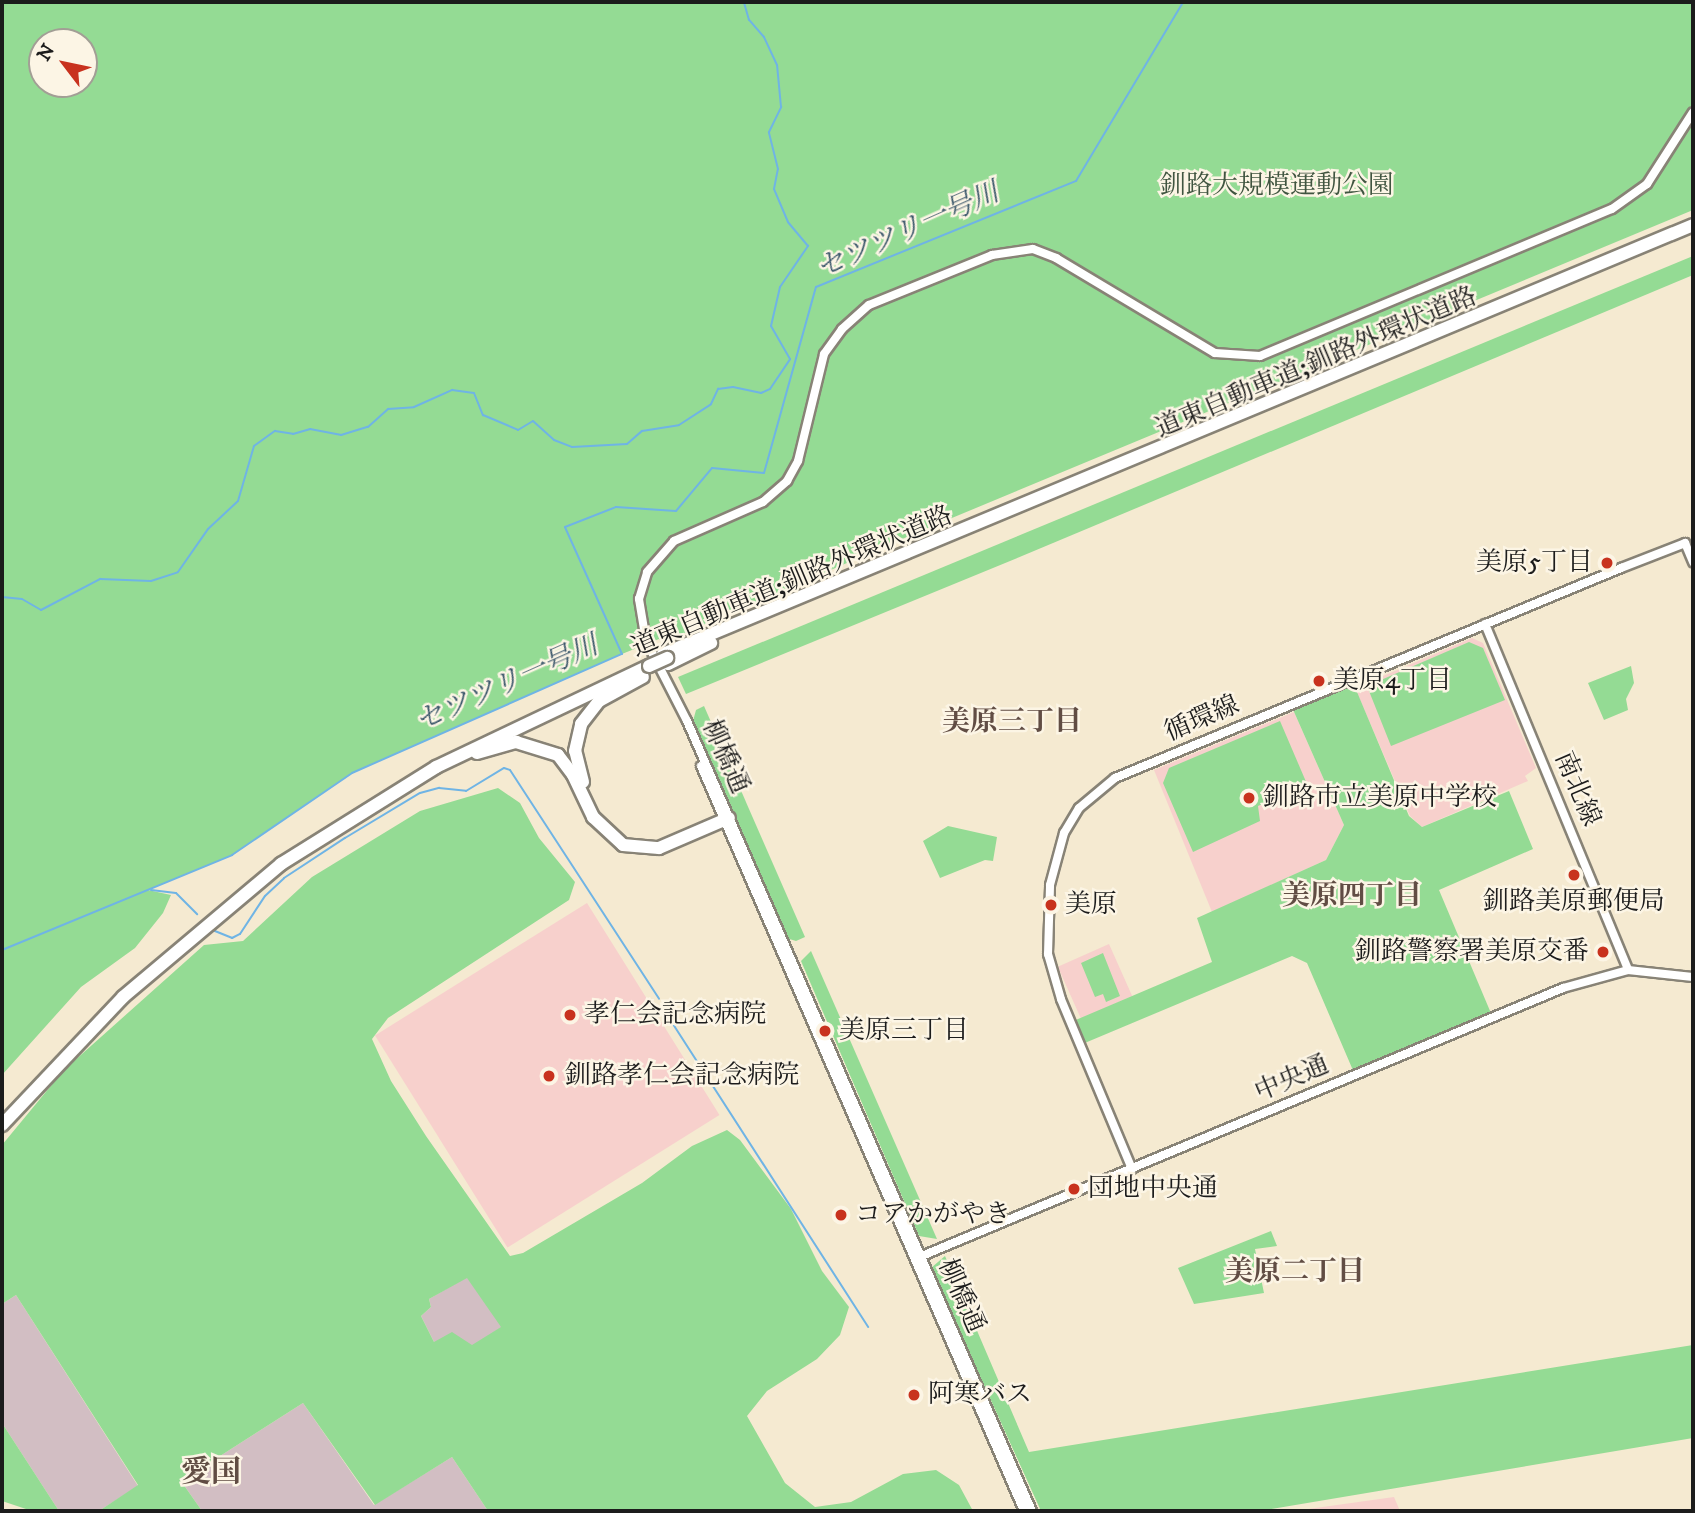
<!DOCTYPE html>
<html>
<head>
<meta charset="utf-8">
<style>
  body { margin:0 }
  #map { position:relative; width:1695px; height:1513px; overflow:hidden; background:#f5ead1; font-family:"IM FELL DW Pica","Noto Serif JP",serif }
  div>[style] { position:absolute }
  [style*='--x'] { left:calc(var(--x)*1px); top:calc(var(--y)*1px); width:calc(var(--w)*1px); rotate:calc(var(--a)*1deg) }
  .built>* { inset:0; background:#f7d0cc; transform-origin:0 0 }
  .industrial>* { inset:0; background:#d2bec3 }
  .green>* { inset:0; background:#94db94 }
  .stream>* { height:2px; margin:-1px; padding:0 1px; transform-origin:1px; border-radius:1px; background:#6fb4e5 }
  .roads { filter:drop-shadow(2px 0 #888376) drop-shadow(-2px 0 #888376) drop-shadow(0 2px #888376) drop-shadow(0 -2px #888376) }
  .tertiary>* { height:8px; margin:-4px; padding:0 4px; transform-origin:4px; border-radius:4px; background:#fff }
  .motorway>* { height:12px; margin:-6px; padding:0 6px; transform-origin:6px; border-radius:6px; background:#fff }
  .bridges { filter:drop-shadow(2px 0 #888376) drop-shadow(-2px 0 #888376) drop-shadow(0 2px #888376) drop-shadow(0 -2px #888376) }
  .motorway-bridge>* { height:12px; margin:-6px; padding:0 6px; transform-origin:6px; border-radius:6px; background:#fff }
  .dots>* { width:19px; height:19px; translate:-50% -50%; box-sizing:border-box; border:4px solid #fcf5e5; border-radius:50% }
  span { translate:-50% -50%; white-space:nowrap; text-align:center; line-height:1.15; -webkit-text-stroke:5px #fcf5e5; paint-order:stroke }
  .park-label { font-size:26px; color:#405540 }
  .street-label { font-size:26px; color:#1c1c1c }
  .poi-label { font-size:26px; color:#1c1c1c }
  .right { translate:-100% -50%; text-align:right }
  .left { translate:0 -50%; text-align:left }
  .water-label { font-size:28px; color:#3d596c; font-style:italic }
  .neighbourhood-label { font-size:28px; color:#614d44; font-weight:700 }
  .quarter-label { font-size:30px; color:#614d44; font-weight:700 }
  .frame { position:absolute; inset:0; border:4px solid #1c1c1c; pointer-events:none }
  .north { position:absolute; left:28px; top:28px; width:70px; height:70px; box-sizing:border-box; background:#fcf5e5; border:2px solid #a29e95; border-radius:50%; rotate:302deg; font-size:19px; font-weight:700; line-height:28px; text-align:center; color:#1c1c1c }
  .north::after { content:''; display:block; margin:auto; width:24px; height:32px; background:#c8321e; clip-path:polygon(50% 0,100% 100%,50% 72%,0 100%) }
</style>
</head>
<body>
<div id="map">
  <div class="built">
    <div style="clip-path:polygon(1472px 638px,1483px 643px,1536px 768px,1525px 776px,1528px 781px,1422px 827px,1410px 816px,1355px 688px)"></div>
    <div style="clip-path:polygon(1294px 712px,1344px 825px,1326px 860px,1212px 912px,1154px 770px)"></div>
    <div style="left:587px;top:903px;width:250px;height:250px;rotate:58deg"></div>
    <div style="left:1109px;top:944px;width:57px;height:56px;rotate:66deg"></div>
    <div style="clip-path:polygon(1394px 1497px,1400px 1511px,1294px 1511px)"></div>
  </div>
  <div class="industrial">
    <div style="clip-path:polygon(467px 1277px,502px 1327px,472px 1346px,434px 1342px,421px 1316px,431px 1307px,429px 1299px)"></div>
    <div style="clip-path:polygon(16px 1295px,138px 1486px,99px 1511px,59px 1511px,2px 1423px,2px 1304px)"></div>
    <div style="clip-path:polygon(303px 1403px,374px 1505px,452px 1457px,488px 1511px,202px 1511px,181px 1481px)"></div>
  </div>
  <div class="green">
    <div style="clip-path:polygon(evenodd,2px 2px,1693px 2px,1693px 210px,923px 530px,662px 643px,659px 639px,622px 654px,352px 773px,232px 855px,148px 890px,171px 895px,163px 913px,135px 948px,81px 987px,2px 1075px,2px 2px,42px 42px,84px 42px,84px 84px,42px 84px,42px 42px)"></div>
    <div style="clip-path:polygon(1693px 256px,1693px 275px,1022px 556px,686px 694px,678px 677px)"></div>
    <div style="clip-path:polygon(1469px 642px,1483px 648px,1505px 700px,1391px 746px,1367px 686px)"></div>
    <div style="clip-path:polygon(1631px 666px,1634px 683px,1626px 699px,1628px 710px,1604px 720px,1588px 683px)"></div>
    <div style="clip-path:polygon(1352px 680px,1409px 816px,1422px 827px,1509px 791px,1533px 849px,1439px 890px,1493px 1018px,1355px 1075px,1307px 963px,1292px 956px,1080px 1045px,1071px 1022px,1212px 962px,1197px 918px,1326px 860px,1344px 825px,1291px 705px)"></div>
    <div style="clip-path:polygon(704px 706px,805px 937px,796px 941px,786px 938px,693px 721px,696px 710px)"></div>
    <div style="clip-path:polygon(1280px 721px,1307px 784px,1258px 806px,1260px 821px,1193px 852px,1163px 783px,1169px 768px)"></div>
    <div style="clip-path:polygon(evenodd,498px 788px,520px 803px,539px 838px,575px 882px,569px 900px,388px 1018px,372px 1039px,391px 1081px,426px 1136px,510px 1256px,523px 1253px,642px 1183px,692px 1146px,727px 1130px,740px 1140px,791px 1209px,822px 1271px,849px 1307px,840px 1335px,817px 1359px,767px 1391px,747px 1416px,785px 1483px,815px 1507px,851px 1502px,903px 1474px,936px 1470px,959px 1485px,973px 1511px,488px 1511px,452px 1457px,375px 1505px,303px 1403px,181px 1481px,202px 1511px,99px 1511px,138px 1485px,16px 1295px,2px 1304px,2px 1145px,64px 1070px,204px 945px,243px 941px,312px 877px,420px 811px,498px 788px,467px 1278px,501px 1327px,472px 1345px,452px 1332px,434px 1342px,421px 1316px,431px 1307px,429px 1299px,467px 1278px)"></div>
    <div style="clip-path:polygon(948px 826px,997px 837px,993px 861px,985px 860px,940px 878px,923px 841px)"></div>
    <div style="clip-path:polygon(811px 951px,937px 1239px,919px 1236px,801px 961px)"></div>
    <div style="clip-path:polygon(1103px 953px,1120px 996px,1106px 1002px,1103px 994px,1095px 997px,1081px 963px)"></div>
    <div style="clip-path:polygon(1271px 1231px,1277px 1246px,1255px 1249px,1264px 1293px,1194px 1304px,1178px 1268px)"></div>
    <div style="clip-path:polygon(945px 1256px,1029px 1452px,1693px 1345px,1693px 1438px,1260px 1511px,1041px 1511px,931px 1268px)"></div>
    <div style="clip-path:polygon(2px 1423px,59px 1511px,32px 1511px,2px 1501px)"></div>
  </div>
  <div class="stream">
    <div style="--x:2;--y:597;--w:20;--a:6"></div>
    <div style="--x:22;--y:599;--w:22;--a:30"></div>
    <div style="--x:41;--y:610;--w:67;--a:-27.7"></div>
    <div style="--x:100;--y:579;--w:51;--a:2.2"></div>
    <div style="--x:151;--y:581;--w:28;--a:-18"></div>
    <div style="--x:178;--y:572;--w:52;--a:-55.1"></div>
    <div style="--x:208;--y:529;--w:41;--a:-43"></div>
    <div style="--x:238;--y:501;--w:57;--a:-73.8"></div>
    <div style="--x:254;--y:446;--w:26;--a:-36"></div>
    <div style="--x:275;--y:431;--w:18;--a:9"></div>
    <div style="--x:293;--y:434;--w:18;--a:-16"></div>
    <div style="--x:310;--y:429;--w:32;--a:11"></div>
    <div style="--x:341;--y:435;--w:28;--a:-17"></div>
    <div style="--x:368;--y:427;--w:27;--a:-42"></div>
    <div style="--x:388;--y:409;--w:26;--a:-4"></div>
    <div style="--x:414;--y:407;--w:42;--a:-24.1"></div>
    <div style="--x:452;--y:390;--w:22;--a:8"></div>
    <div style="--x:474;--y:393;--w:24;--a:68"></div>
    <div style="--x:483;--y:415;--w:38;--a:23"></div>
    <div style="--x:518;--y:430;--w:17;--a:-31"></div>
    <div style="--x:533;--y:421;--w:28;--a:42"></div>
    <div style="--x:554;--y:440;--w:19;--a:21"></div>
    <div style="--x:572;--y:447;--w:55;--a:-3.1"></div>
    <div style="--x:627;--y:444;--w:20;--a:-41"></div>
    <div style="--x:642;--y:431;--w:37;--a:-9"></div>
    <div style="--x:679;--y:425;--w:38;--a:-33"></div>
    <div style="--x:711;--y:404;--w:17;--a:-65"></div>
    <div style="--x:718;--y:389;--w:15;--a:-8"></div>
    <div style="--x:733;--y:387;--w:29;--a:12"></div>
    <div style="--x:761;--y:393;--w:10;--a:-24"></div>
    <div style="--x:770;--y:389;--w:36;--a:-56"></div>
    <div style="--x:790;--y:359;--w:38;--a:-120"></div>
    <div style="--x:771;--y:326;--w:40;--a:-77"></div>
    <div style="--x:780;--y:287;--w:50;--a:-55.7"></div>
    <div style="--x:808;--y:246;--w:31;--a:-130"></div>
    <div style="--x:788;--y:222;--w:36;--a:-113"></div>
    <div style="--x:774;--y:189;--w:20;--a:-79"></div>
    <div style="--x:778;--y:169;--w:38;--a:-104"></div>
    <div style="--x:769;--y:132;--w:28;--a:-64"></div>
    <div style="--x:781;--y:107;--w:42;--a:-95.4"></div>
    <div style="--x:777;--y:65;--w:31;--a:-115"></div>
    <div style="--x:764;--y:37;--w:23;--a:-131"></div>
    <div style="--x:749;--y:20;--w:19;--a:-106"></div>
    <div style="--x:151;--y:890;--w:25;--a:7"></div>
    <div style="--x:176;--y:893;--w:30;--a:45"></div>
    <div style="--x:210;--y:929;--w:24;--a:22"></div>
    <div style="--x:232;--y:938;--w:9;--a:-27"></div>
    <div style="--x:240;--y:934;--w:45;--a:-56.7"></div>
    <div style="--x:265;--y:896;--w:26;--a:-43"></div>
    <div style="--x:284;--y:878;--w:73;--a:-33.3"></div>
    <div style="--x:345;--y:838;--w:87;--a:-31"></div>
    <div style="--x:420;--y:793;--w:20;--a:-15"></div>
    <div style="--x:439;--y:788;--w:27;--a:6"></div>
    <div style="--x:466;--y:791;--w:44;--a:-31.2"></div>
    <div style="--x:504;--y:768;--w:6;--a:18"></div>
    <div style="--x:510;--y:770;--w:273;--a:56.9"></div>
    <div style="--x:2;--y:950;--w:249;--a:-22.4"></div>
    <div style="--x:232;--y:855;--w:145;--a:-34.3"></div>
    <div style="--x:352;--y:773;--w:295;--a:-23.8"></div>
    <div style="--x:622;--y:654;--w:139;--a:-114.2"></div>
    <div style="--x:565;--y:527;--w:55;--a:-21.4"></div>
    <div style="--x:616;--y:507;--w:60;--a:3.8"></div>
    <div style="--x:676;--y:511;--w:56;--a:-50.1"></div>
    <div style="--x:712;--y:468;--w:52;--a:5.5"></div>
    <div style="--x:764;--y:473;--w:193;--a:-74.4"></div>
    <div style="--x:816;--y:287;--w:281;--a:-22.2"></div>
    <div style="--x:1076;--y:181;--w:209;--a:-59.1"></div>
    <div style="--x:671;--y:1021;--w:364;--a:57.2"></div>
  </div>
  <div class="roads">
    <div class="tertiary">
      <div style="--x:1485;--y:624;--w:374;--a:67.5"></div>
      <div style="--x:701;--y:766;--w:812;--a:66.56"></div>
      <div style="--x:1132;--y:1169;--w:184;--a:-112.7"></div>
      <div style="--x:1061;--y:999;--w:47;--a:-106.1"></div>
      <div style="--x:1048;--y:954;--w:69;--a:-88.3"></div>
      <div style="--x:1050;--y:885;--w:54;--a:-74.9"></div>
      <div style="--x:1064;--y:833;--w:29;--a:-59"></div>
      <div style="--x:1079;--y:808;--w:47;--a:-39.8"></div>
      <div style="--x:1115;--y:778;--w:548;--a:-22.54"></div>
      <div style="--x:1621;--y:568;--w:69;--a:-21.3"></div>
      <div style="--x:1685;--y:543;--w:21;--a:67"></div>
      <div style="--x:917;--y:1258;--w:700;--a:-22.68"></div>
      <div style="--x:1563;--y:988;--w:67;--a:-15.5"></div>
      <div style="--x:1628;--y:970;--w:65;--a:6.1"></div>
      <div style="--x:1032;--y:1511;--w:862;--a:-113.59"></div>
      <div style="--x:687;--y:721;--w:90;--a:-117.1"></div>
      <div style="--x:646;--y:641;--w:43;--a:-99.5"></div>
      <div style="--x:639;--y:599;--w:28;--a:-73"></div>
      <div style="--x:647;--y:572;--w:41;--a:-48.9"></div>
      <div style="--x:674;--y:541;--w:97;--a:-23.7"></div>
      <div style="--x:763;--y:502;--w:32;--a:-41"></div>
      <div style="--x:787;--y:481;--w:23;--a:-61"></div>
      <div style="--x:798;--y:461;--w:110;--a:-76.3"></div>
      <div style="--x:824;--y:354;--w:31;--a:-54"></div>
      <div style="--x:842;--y:329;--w:36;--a:-42"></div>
      <div style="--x:869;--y:305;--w:133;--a:-22.1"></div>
      <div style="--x:992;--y:255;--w:41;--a:-8.3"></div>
      <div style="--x:1033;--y:249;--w:25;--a:21"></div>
      <div style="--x:1056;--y:258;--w:185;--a:30.9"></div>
      <div style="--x:1215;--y:353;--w:45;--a:3.8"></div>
      <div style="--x:1260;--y:356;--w:381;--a:-22.7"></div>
      <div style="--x:1612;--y:209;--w:43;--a:-35.5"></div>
      <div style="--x:1647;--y:184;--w:85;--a:-57.4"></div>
    </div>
    <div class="motorway">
      <div style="--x:663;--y:654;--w:1116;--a:-22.61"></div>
      <div style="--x:668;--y:664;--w:48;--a:-26"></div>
      <div style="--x:477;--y:753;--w:41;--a:-15.8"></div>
      <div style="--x:516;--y:742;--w:44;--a:17.2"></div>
      <div style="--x:558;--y:755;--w:25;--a:53"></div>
      <div style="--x:573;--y:775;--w:47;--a:64.5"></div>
      <div style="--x:593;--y:817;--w:41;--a:43"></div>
      <div style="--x:623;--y:845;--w:36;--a:5"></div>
      <div style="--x:659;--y:848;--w:76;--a:-23.2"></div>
      <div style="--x:583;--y:782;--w:32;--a:-104"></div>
      <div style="--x:575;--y:751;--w:28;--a:-77"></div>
      <div style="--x:581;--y:724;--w:29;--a:-52"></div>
      <div style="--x:599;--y:701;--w:50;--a:-28.6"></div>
      <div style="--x:2;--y:1125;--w:176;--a:-46.6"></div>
      <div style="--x:123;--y:997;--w:207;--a:-40.1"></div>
      <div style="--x:281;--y:864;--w:183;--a:-32"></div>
      <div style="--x:436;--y:767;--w:236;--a:-25.4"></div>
    </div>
  </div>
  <div class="bridges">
    <div class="motorway-bridge">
      <div style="--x:649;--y:666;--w:20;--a:-24"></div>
    </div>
  </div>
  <div class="dots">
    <div style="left:1607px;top:563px;background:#c8321e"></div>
    <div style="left:1319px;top:681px;background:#c8321e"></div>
    <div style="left:1249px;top:798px;background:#c8321e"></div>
    <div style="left:1574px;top:875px;background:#c8321e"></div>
    <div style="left:1051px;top:905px;background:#c8321e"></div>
    <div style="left:1603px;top:952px;background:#c8321e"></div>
    <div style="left:570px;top:1015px;background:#c8321e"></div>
    <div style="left:825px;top:1031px;background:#c8321e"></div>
    <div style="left:549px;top:1076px;background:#c8321e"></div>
    <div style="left:1074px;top:1189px;background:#c8321e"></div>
    <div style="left:841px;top:1215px;background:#c8321e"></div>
    <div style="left:914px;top:1395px;background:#c8321e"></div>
  </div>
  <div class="park-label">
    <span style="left:1277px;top:186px">釧路大規模運動公園</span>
  </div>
  <div class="street-label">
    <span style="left:1316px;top:363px;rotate:-23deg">道東自動車道;釧路外環状道路</span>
    <span style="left:792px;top:582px;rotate:-23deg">道東自動車道;釧路外環状道路</span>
    <span style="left:1202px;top:719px;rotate:-23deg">循環線</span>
    <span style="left:725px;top:757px;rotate:66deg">柳橋通</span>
    <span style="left:1577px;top:789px;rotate:67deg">南北線</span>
    <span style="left:1292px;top:1079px;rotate:-23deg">中央通</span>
    <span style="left:961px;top:1296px;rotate:66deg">柳橋通</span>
  </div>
  <div class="poi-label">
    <span class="right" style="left:1593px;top:563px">美原5丁目</span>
    <span class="left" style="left:1333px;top:681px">美原4丁目</span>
    <span class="left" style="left:1263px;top:798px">釧路市立美原中学校</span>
    <span style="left:1574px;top:902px">釧路美原郵便局</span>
    <span class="left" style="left:1065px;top:905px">美原</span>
    <span class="right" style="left:1589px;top:952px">釧路警察署美原交番</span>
    <span class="left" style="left:584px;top:1015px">孝仁会記念病院</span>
    <span class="left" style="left:839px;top:1031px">美原三丁目</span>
    <span class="left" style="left:565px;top:1076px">釧路孝仁会記念病院</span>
    <span class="left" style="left:1088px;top:1189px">団地中央通</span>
    <span class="left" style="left:855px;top:1215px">コアかがやき</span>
    <span class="left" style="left:928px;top:1395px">阿寒バス</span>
  </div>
  <div class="water-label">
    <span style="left:908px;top:231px;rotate:-24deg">セツツリ一号川</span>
    <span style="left:507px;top:684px;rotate:-24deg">セツツリ一号川</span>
  </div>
  <div class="neighbourhood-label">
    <span style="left:1012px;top:722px">美原三丁目</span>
    <span style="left:1352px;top:896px">美原四丁目</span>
    <span style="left:1295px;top:1272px">美原二丁目</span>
  </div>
  <div class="quarter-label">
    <span style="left:211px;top:1473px">愛国</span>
  </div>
  <div class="frame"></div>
  <div class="north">N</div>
</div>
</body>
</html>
